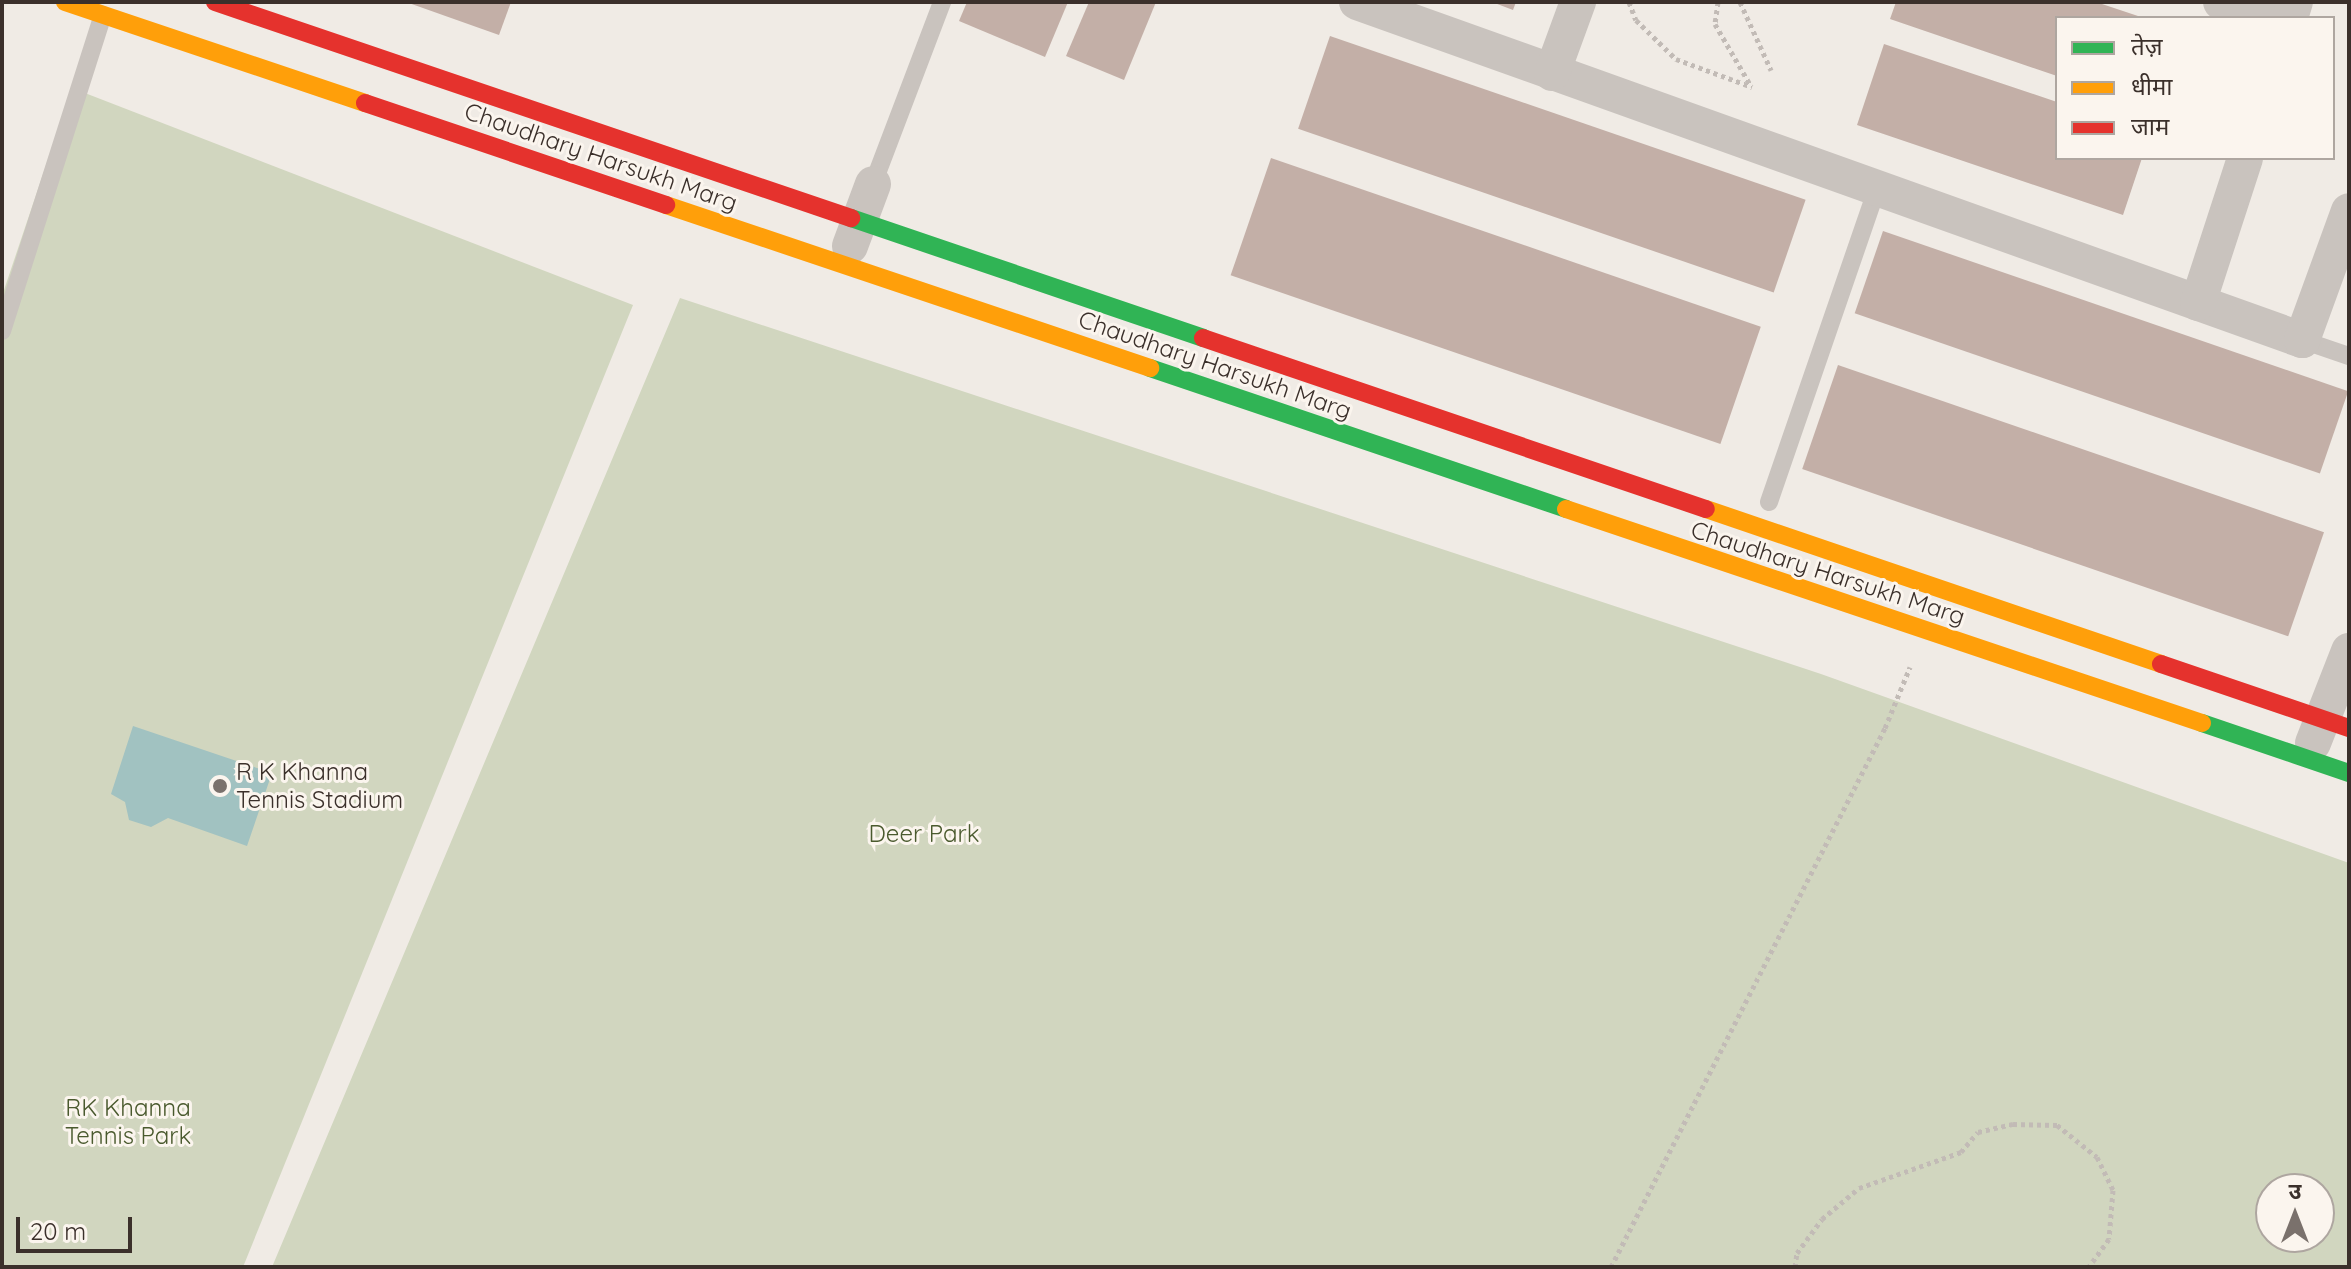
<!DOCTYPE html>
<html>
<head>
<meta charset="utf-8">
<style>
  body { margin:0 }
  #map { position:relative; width:2351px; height:1269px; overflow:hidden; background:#f0ebe5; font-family:Quicksand,"Noto Sans Devanagari",sans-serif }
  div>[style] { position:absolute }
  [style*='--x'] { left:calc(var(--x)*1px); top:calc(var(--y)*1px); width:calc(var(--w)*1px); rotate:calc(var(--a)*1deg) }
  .green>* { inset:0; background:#d1d6bf }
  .water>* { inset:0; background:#a1c2c1 }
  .building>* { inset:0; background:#c3afa7; transform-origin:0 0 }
  .path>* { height:5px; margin-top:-2.5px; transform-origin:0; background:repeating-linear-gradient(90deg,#c2bbb6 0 4px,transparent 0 8px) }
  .lane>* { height:18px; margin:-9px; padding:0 9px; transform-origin:9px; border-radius:9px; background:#c9c3be }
  .street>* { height:36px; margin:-18px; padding:0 18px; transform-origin:18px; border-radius:18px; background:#c9c3be }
  .fast>* { height:18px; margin:-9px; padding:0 9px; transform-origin:9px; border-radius:9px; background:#30b455 }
  .slow>* { height:18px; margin:-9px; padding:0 9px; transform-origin:9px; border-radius:9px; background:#ff9f0a }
  .jam>* { height:18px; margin:-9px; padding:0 9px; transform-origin:9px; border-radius:9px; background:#e5322d }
  .dots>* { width:22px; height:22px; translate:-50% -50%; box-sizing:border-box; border:4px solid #fbf5ee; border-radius:50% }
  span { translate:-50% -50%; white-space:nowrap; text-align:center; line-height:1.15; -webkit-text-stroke:6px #fbf5ee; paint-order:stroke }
  .street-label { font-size:24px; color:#3b302b }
  .poi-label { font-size:24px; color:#3b302b }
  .left { translate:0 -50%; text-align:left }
  .park-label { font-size:24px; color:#4a5a2e }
  .frame { position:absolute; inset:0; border:4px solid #3b302b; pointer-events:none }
  .legend { position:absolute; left:2055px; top:16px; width:280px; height:144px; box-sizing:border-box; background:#fbf5ee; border:2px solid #aea6a0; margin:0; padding:10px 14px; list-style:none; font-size:24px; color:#3b302b }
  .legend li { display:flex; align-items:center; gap:16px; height:40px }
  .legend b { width:40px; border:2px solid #aea6a0 }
  .north { position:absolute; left:2255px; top:1173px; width:80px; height:80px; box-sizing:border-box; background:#fbf5ee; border:2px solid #aea6a0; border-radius:50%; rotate:0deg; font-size:22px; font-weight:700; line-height:32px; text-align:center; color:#3b302b }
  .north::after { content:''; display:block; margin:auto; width:28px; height:36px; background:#7a716c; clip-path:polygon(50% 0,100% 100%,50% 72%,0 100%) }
  .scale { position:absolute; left:16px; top:1217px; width:116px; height:36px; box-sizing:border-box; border:4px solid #3b302b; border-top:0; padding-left:10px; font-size:24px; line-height:28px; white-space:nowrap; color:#3b302b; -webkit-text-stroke:6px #fbf5ee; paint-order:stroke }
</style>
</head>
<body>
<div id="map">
  <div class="green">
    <div style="clip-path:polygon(72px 88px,633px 305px,243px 1267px,2px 1267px,2px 296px)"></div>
    <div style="clip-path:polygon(evenodd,680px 298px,1821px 674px,2349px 863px,2349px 1267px,272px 1267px,680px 298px,2319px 1189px,2319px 1237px,2271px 1237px,2271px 1189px,2319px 1189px)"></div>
  </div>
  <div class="water">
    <div style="clip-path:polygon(133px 726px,272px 773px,247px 846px,168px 818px,151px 827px,129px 820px,125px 802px,111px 794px)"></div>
  </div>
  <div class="building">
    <div style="clip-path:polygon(406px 2px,511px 2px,499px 35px)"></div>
    <div style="clip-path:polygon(967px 2px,1068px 2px,1045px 57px,959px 21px)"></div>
    <div style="clip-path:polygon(1089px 2px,1156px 2px,1124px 80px,1066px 56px)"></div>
    <div style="clip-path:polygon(1492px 2px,1516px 2px,1513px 10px)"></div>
    <div style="clip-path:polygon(1896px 2px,2096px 2px,2141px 17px,2057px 18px,2057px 76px,1890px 19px)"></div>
    <div style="left:1330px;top:36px;width:503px;height:98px;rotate:19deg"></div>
    <div style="clip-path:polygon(1884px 44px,2057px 102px,2057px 158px,2142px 158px,2123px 215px,1857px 125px)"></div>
    <div style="left:1271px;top:158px;width:518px;height:124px;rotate:19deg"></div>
    <div style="left:1883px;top:231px;width:492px;height:87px;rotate:19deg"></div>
    <div style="left:1838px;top:365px;width:514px;height:110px;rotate:19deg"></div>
  </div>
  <div class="path">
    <div style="--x:1629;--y:2;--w:19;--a:69"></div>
    <div style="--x:1636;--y:20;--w:56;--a:44.3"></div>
    <div style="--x:1676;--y:59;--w:81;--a:20.2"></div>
    <div style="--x:1718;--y:2;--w:22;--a:98"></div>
    <div style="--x:1715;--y:24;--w:72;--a:59.9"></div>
    <div style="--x:1740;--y:2;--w:75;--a:65.5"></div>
    <div style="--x:1611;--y:1267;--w:605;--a:-63.05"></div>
    <div style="--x:1885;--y:728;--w:66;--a:-67.7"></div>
    <div style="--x:1795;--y:1267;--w:14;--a:-82"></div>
    <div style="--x:1797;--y:1253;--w:42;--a:-53.7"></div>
    <div style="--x:1822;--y:1219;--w:48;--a:-40"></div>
    <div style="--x:1859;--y:1188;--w:108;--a:-19.4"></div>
    <div style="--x:1961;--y:1152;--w:26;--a:-50"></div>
    <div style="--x:1978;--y:1132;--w:36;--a:-13"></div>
    <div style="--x:2013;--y:1124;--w:44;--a:1.3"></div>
    <div style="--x:2057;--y:1125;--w:51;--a:38.7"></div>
    <div style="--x:2097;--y:1157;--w:37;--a:64"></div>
    <div style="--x:2113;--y:1190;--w:49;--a:94.7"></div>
    <div style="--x:2109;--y:1239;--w:34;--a:126"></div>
  </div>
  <div class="lane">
    <div style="--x:873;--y:184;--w:195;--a:-69.2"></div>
    <div style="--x:2;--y:331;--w:332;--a:-72.3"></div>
    <div style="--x:2302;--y:340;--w:50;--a:18.8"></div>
    <div style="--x:1769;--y:502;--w:332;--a:-71"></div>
  </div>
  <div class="street">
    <div style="--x:1357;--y:2;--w:1004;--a:19.68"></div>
    <div style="--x:2302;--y:340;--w:137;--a:-70"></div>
    <div style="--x:2221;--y:2;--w:47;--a:20"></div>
    <div style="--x:2290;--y:18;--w:17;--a:-73"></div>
    <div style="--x:1552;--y:73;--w:76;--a:-69.9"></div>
    <div style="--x:850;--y:246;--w:66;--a:-69.6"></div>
    <div style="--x:2198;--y:303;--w:152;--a:-72"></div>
    <div style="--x:2313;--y:743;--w:99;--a:-68.6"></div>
  </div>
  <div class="fast">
    <div style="--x:851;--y:218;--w:372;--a:18.8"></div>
    <div style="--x:1150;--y:368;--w:439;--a:18.7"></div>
    <div style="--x:2202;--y:723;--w:155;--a:18.8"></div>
  </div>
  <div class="slow">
    <div style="--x:65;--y:2;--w:317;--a:18.6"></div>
    <div style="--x:666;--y:205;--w:511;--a:18.61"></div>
    <div style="--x:1566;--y:509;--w:671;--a:18.6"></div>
    <div style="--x:1706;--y:509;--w:481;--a:18.8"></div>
  </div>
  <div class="jam">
    <div style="--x:215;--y:2;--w:672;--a:18.76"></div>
    <div style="--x:365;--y:103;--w:318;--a:18.7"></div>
    <div style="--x:1203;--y:338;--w:531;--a:18.78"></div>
    <div style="--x:2161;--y:664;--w:199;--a:18.8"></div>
  </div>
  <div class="dots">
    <div style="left:220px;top:786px;background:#7a716c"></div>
  </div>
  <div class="street-label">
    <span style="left:601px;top:157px;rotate:19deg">Chaudhary Harsukh Marg</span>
    <span style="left:1215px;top:365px;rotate:19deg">Chaudhary Harsukh Marg</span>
    <span style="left:1828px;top:573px;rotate:18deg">Chaudhary Harsukh Marg</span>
  </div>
  <div class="poi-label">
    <span class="left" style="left:236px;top:786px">R K Khanna<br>Tennis Stadium</span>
  </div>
  <div class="park-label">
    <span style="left:924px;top:834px">Deer Park</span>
    <span style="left:128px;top:1122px">RK Khanna<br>Tennis Park</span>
  </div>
  <div class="frame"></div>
  <ul class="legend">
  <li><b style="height:10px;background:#30b455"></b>तेज़</li>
  <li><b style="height:10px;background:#ff9f0a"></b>धीमा</li>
  <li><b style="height:10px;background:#e5322d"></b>जाम</li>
  </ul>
  <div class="north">उ</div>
  <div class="scale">20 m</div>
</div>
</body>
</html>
